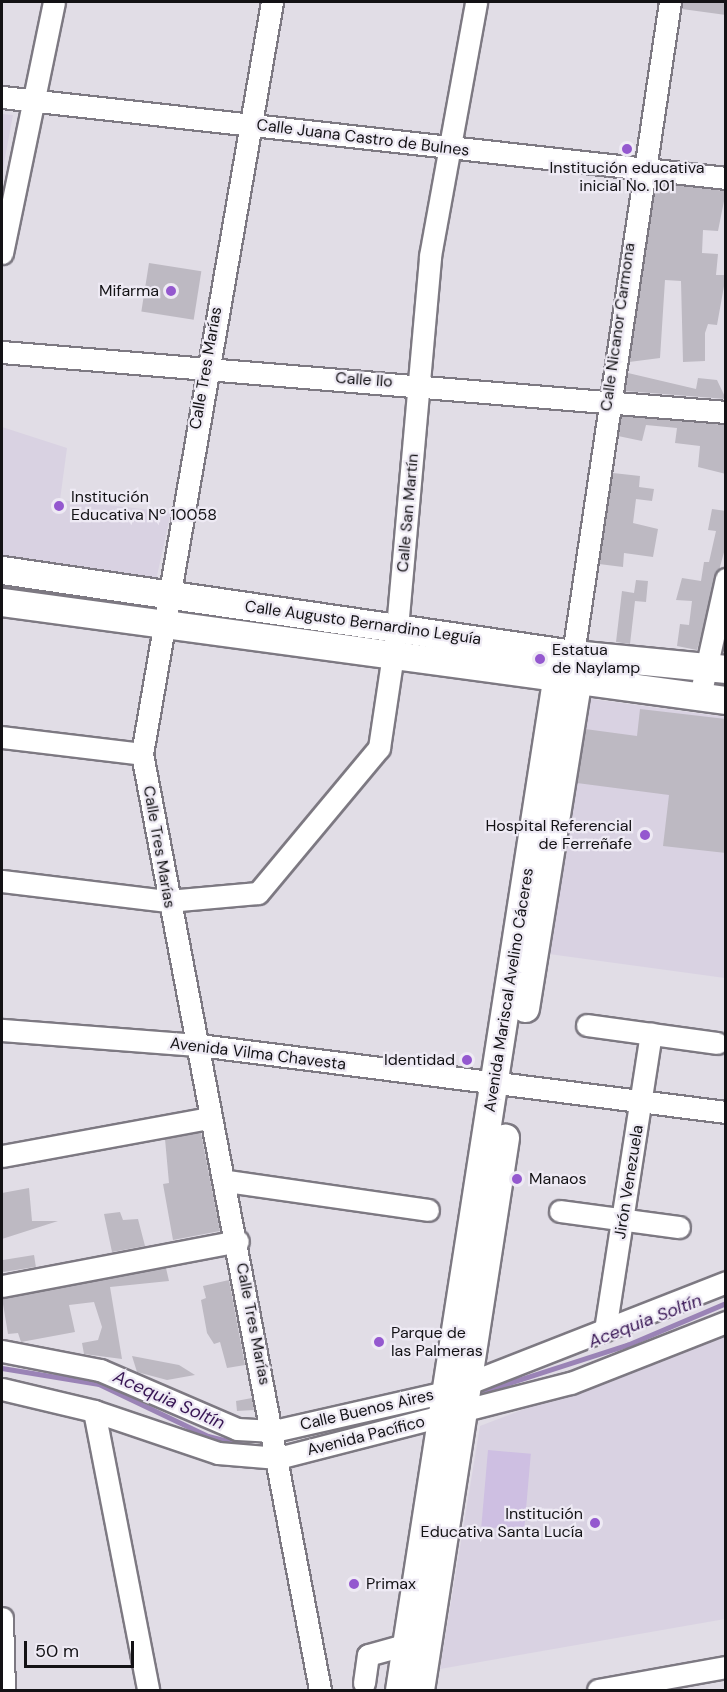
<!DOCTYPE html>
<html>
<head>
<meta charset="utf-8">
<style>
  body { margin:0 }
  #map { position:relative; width:727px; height:1692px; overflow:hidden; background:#e1dde6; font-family:"DM Sans",sans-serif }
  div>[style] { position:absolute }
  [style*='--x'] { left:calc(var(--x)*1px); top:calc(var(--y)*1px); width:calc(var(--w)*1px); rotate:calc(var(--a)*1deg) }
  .built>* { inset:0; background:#d9d2e2 }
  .green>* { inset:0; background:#cebfe2; transform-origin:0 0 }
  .stream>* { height:4.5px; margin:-2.25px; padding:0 2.25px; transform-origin:2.25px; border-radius:2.25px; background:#9a83b6 }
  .building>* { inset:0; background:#bdb9c2; transform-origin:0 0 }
  .roads { filter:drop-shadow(2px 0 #7d7982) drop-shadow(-2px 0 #7d7982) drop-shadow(0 2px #7d7982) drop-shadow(0 -2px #7d7982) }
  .minor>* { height:21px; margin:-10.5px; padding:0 10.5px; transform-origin:10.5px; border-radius:10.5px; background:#fff }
  .major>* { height:27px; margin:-13.5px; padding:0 13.5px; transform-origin:13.5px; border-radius:13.5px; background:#fff }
  .dots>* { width:16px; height:16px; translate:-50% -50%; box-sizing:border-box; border:3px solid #eeeaf4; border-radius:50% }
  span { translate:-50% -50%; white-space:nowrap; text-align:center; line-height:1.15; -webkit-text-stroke:4.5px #eeeaf4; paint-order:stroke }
  .street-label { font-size:16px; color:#131215 }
  .poi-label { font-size:16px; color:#131215 }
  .right { translate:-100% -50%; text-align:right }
  .left { translate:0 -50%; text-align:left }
  .water-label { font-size:18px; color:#371554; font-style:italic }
  .frame { position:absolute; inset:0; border:3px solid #131215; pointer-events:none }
  .scale { position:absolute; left:24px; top:1641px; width:110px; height:27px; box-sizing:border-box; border:3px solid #131215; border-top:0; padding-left:8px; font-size:18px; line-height:21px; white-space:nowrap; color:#131215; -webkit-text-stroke:4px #eeeaf4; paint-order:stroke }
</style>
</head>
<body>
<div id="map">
  <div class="built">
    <div style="clip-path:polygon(2px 114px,13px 115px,2px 174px)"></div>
    <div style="clip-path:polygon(2px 427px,67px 448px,60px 500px,171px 512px,155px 585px,2px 561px)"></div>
    <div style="clip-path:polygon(584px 698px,725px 717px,725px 978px,549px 954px)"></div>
    <div style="clip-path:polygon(725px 1332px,725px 1619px,440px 1669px,480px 1426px)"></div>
  </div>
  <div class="green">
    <div style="left:2px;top:579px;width:141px;height:15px;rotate:10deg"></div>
    <div style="left:488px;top:1450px;width:43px;height:77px;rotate:5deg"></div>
  </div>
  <div class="stream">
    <div style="--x:2;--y:1368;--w:98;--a:9.4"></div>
    <div style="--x:99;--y:1384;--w:121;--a:25.5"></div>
    <div style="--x:208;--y:1436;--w:41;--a:14"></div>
    <div style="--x:475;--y:1394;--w:160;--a:-17.9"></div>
    <div style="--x:627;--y:1345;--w:108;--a:-23"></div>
    <div style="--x:398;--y:1417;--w:30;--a:-17"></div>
  </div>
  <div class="building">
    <div style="clip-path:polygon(682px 2px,726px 2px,726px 15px,682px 9px)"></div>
    <div style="clip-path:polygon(656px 183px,726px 191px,718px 231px,703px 230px,702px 253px,718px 254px,716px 275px,726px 275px,717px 325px,708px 324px,705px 333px,705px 361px,683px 362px,681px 281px,665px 280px,660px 358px,629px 362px)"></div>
    <div style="left:149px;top:263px;width:53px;height:49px;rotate:9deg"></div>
    <div style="clip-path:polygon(628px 373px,696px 389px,698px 378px,717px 380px,726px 399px,625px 391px)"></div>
    <div style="clip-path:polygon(621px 416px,726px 425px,726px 474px,698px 467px,700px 446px,675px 443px,677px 428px,646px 425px,642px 441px,618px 436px)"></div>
    <div style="clip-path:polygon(613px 473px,640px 476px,639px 487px,654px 489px,652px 501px,636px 499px,633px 523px,658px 529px,653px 557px,624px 553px,623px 567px,599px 564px)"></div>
    <div style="clip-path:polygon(712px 509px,726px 511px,726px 545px,697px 650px,677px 646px,680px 624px,689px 625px,692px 601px,676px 600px,682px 578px,701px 581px,704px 562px,709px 562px,716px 531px,708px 530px)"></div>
    <div style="clip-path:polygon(636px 580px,648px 581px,646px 602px,635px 601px,630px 644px,616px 642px,622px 591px,634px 593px)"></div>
    <div style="clip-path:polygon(640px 709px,726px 719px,726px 853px,663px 846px,669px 795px,577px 783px,585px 729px,637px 736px)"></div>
    <div style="clip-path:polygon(201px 1133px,220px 1231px,173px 1240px,163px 1184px,169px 1183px,165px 1139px)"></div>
    <div style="clip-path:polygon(29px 1188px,32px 1221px,58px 1221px,2px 1239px,2px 1193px)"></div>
    <div style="clip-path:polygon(120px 1212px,123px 1220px,138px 1219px,145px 1246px,112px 1252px,104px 1214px)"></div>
    <div style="left:34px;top:1255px;width:12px;height:33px;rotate:81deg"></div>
    <div style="clip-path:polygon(166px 1268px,169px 1281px,110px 1287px,122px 1359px,84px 1354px,82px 1343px,98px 1340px,102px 1327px,94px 1302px,69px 1305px,75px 1332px,21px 1342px,18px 1333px,8px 1334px,2px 1298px)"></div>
    <div style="clip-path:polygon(229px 1280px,245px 1365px,227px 1368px,220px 1342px,214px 1344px,207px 1333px,201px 1300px,206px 1298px,203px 1286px)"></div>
    <div style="clip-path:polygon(132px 1356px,179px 1365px,195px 1375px,167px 1380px,137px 1372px)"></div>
    <div style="clip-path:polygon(252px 1398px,254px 1410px,237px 1411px,236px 1401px)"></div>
  </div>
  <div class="roads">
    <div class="minor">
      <div style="--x:272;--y:2;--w:763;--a:99.81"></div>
      <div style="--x:142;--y:754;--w:953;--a:79.23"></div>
      <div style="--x:2;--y:97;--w:729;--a:6.38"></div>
      <div style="--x:2;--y:253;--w:256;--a:-78.3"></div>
      <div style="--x:2;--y:352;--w:726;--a:4.74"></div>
      <div style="--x:573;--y:654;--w:659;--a:-81.54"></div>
      <div style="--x:700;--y:696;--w:120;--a:-77.5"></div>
      <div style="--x:2;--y:737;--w:141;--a:6.9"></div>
      <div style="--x:2;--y:881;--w:167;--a:6.9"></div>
      <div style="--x:168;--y:901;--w:90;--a:-5.1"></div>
      <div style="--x:258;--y:893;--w:189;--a:-50.2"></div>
      <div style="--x:379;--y:748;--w:121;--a:-81.5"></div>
      <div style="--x:397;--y:628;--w:373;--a:-84.9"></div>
      <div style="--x:430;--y:256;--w:258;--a:-79.7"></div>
      <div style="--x:587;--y:1025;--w:131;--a:7.9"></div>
      <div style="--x:2;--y:1030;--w:198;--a:4.4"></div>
      <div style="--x:199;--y:1045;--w:531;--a:7.25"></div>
      <div style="--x:2;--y:1156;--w:211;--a:-10.4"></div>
      <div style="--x:227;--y:1181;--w:203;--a:8.2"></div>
      <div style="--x:560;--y:1211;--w:120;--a:7.7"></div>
      <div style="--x:2;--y:1286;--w:240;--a:-10.8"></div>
      <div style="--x:605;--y:1330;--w:300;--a:-81.2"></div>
      <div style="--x:2;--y:1351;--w:100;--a:11"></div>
      <div style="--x:100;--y:1370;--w:149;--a:23.3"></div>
      <div style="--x:237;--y:1429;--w:37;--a:3"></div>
      <div style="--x:274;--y:1431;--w:176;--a:-12.8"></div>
      <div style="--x:446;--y:1392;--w:301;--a:-21.4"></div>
      <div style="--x:2;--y:1389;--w:95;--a:13.4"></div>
      <div style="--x:94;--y:1411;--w:131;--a:18.7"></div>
      <div style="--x:218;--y:1453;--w:60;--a:4.8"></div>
      <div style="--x:278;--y:1458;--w:302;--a:-14.4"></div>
      <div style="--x:571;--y:1383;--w:167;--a:-21.5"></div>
      <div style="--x:94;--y:1411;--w:284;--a:79"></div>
      <div style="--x:2;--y:1618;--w:72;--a:88.4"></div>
      <div style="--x:364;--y:1683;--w:28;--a:-82"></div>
      <div style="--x:368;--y:1655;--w:53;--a:-15.4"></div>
      <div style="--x:598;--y:1690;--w:130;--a:-10.2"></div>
    </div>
    <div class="major">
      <div style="--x:2;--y:570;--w:577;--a:8.37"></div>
      <div style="--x:573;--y:654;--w:154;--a:5.6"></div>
      <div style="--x:2;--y:602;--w:731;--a:7.71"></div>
      <div style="--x:525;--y:1008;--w:330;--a:-80.9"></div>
      <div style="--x:577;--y:682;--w:28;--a:-98"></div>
      <div style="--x:399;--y:1690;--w:1022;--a:-81.16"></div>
      <div style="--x:556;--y:680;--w:31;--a:-57"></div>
      <div style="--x:420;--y:1690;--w:559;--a:-81.25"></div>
    </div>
  </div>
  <div class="dots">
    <div style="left:627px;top:149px;background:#9458cf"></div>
    <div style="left:171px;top:291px;background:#9458cf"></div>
    <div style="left:59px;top:506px;background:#9458cf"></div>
    <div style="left:540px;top:659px;background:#9458cf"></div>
    <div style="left:645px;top:835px;background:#9458cf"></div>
    <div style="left:467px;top:1060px;background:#9458cf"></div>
    <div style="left:517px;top:1179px;background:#9458cf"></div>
    <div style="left:379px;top:1342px;background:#9458cf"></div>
    <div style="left:595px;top:1523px;background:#9458cf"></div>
    <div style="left:354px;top:1584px;background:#9458cf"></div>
  </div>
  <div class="street-label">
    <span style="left:363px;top:138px;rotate:7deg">Calle Juana Castro de Bulnes</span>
    <span style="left:618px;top:327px;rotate:-82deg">Calle Nicanor Carmona</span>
    <span style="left:206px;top:368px;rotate:-80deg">Calle Tres Marías</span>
    <span style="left:364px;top:380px;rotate:4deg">Calle Ilo</span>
    <span style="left:408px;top:513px;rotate:-85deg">Calle San Martín</span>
    <span style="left:363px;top:623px;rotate:8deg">Calle Augusto Bernardino Leguía</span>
    <span style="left:159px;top:847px;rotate:80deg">Calle Tres Marías</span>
    <span style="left:509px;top:990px;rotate:-81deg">Avenida Mariscal Avelino Cáceres</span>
    <span style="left:258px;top:1054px;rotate:7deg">Avenida Vilma Chavesta</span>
    <span style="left:629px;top:1182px;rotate:-81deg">Jirón Venezuela</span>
    <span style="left:253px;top:1324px;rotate:79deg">Calle Tres Marías</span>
    <span style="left:367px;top:1410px;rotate:-13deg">Calle Buenos Aires</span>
    <span style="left:366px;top:1436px;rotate:-14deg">Avenida Pacífico</span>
  </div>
  <div class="poi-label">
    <span style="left:627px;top:177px">Institución educativa<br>inicial No. 101</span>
    <span class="right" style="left:159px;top:291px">Mifarma</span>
    <span class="left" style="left:71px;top:506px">Institución<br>Educativa Nº 10058</span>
    <span class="left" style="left:552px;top:659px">Estatua<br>de Naylamp</span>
    <span class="right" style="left:632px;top:835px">Hospital Referencial<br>de Ferreñafe</span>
    <span class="right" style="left:455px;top:1060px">Identidad</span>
    <span class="left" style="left:529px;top:1179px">Manaos</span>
    <span class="left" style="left:391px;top:1342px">Parque de<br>las Palmeras</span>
    <span class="right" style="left:583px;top:1523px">Institución<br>Educativa Santa Lucía</span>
    <span class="left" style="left:366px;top:1584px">Primax</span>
  </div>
  <div class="water-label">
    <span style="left:645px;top:1321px;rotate:-21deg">Acequia Soltín</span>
    <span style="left:169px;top:1400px;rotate:24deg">Acequia Soltín</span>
  </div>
  <div class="frame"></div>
  <div class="scale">50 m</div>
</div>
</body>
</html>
